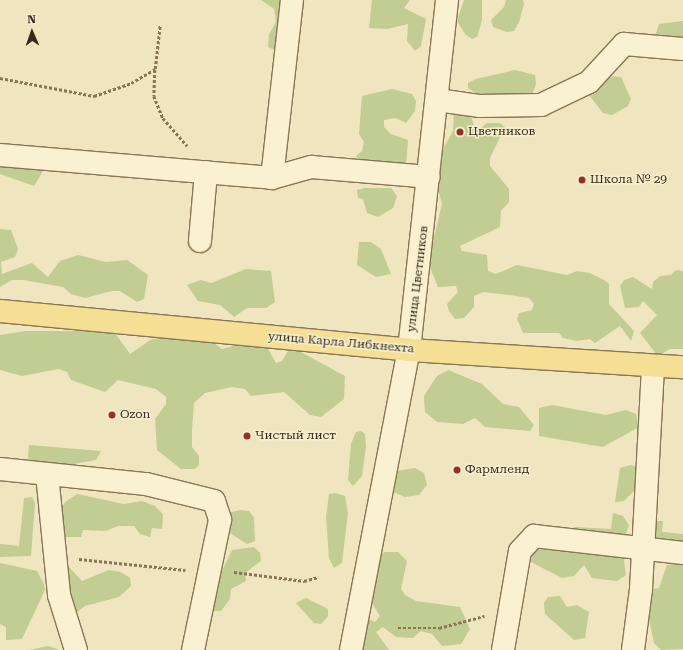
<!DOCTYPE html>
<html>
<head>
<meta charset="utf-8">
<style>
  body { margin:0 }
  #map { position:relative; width:683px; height:650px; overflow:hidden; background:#efe5be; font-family:"Roboto Serif",serif }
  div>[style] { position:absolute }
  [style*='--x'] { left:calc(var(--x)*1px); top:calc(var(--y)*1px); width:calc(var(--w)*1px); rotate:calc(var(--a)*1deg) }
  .green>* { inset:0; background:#c1cd92 }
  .path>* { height:2.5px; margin-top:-1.25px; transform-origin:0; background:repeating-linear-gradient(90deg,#887556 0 3px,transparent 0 5px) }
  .roads { filter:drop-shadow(1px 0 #887556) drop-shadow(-1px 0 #887556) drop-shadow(0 1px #887556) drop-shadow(0 -1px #887556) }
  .minor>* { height:22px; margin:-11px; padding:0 11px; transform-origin:11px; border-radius:11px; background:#faf1d1 }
  .major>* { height:22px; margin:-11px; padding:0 11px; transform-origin:11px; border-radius:11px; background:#f4df94 }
  .dots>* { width:11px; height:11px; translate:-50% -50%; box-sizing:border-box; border:2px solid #f6eece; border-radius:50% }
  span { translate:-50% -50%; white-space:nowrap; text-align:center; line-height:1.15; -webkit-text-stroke:3px #f6eece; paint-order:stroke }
  .poi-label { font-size:12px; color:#362b1b }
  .left { translate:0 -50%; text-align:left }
  .street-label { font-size:12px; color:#362b1b }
  .north { position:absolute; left:12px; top:12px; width:40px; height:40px; -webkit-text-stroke:3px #f6eece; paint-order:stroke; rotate:358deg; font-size:11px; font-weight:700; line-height:16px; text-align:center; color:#362b1b }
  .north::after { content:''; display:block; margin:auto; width:14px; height:18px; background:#362b1b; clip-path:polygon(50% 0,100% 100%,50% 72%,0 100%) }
</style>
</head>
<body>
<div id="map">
  <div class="green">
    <div style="clip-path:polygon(261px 0,302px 0,304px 5px,294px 75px,286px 55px,268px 47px,269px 34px,276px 22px,274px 9px)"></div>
    <div style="clip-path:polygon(372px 0,410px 0,404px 8px,426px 19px,421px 46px,415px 51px,407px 41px,408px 24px,387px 29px,369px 28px)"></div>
    <div style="clip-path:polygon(464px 0,482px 0,482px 20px,477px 37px,472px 39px,465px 34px,457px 21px)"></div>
    <div style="clip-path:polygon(506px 0,523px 0,524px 4px,519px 22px,514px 31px,507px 32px,493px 27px,491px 20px,504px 7px)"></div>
    <div style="clip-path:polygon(683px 21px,683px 37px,660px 38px,656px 33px,659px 24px)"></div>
    <div style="clip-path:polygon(515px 70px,535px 75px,536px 84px,532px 95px,480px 96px,468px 88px,468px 83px,476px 79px)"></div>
    <div style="clip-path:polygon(613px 76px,621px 77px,631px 99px,628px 106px,612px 115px,603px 113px,589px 95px,591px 88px)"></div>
    <div style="clip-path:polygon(392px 89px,412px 94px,416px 101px,415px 111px,406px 123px,396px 118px,384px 120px,384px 127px,391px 134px,408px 140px,406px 165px,394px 168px,386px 161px,362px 162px,356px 156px,362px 151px,364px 142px,359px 134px,362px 96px)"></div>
    <div style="clip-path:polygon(454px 110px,462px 110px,471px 116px,476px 132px,487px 123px,500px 123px,505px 127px,490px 158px,490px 166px,509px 189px,509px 202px,501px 211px,500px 227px,460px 246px,462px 251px,487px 255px,488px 271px,496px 274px,517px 265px,567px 275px,577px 271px,590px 273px,604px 280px,609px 284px,609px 304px,634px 331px,631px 341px,620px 326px,595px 343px,590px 339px,577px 341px,563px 338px,559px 333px,523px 333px,517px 319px,519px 313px,532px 310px,534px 304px,529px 298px,510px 295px,483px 292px,474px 296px,474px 307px,464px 318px,455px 319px,449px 311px,447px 304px,458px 292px,456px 286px,438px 287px,428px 263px,442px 204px,436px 181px,438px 158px,453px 131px)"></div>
    <div style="clip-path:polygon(14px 144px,34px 150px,40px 159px,43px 171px,34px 186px,0 174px,0 148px)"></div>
    <div style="clip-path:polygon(365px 188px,391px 188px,397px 196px,393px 208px,378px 217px,367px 213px,363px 199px,358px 198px,357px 190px)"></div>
    <div style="clip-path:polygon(0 229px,11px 230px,18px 249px,15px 257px,1px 262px,2px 274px,32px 263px,48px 277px,60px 261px,78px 255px,106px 262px,127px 260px,148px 275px,144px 299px,137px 302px,120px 291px,112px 291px,85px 298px,71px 294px,63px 287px,24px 280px,12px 280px,0 287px)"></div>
    <div style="clip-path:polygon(359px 242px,371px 242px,381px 249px,391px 274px,376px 277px,357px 265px)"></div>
    <div style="clip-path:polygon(246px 269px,271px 271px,275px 302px,266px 308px,247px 308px,234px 317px,220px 305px,198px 301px,187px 285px,201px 280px,211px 283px)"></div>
    <div style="clip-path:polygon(676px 270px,683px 271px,683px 349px,670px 349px,658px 356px,640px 333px,657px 315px,643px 301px,639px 307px,625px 308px,620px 286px,624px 280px,633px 277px,652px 289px,653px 282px,660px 276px,671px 275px)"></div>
    <div style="clip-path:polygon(89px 324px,112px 329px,130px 354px,150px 340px,174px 334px,208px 339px,222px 349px,237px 345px,267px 347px,276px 363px,282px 361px,288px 351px,299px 351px,345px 376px,344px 399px,321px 417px,310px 415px,284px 392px,251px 396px,245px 389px,232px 387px,205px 393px,194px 403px,192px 429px,192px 447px,199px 456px,199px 465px,195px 469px,181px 469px,157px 450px,155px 419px,166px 404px,166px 397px,156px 389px,118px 380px,105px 392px,71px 380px,67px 372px,58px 369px,22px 376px,0 370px,0 335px,26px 331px,82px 331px)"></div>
    <div style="clip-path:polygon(448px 370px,482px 384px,503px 404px,519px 407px,534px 425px,530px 431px,485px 427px,475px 418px,463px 424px,437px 422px,425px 412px,424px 396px,437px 376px)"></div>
    <div style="clip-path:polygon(552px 405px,606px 415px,626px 410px,636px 414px,639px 427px,603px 447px,539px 436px,539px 408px)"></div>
    <div style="clip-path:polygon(361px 431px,365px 434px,366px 446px,362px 476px,353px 486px,348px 480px,351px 444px,356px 432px)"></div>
    <div style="clip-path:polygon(29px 445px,101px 451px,96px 460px,73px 464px,69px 470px,36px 466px,28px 458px)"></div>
    <div style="clip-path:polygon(631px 465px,637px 467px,639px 486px,624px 501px,615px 502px,620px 468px)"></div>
    <div style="clip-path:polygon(415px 468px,424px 473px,427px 485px,419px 495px,405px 497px,393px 492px,387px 481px,391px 472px)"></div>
    <div style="clip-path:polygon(335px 493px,345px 496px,348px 513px,342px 563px,334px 568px,329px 558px,326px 517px,329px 494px)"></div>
    <div style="clip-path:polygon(77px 494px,124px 504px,142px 501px,155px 506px,163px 514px,162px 529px,152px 528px,150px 537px,140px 534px,134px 526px,118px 526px,106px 531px,83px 530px,81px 537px,66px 537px,61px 525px,60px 510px,65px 502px)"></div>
    <div style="clip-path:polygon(32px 497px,35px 503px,31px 556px,0 557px,0 544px,19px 546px,24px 498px)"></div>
    <div style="clip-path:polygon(240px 510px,249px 511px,254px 518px,255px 541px,247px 544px,227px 531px,228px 513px)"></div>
    <div style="clip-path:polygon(613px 513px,623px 516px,629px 525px,622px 546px,626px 575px,617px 581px,592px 578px,584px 565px,574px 576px,562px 578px,531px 562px,532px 549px,575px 527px,611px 529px)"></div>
    <div style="clip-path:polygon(653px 521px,663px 521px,662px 532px,683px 534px,683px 545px,653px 545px)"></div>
    <div style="clip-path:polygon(254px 547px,260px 553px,261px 561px,245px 573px,246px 581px,231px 589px,230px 599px,221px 611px,212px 611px,219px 577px,232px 550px)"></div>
    <div style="clip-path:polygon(384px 552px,398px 552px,407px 561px,401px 589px,405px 595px,416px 601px,460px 607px,470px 629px,461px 644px,442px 646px,432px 634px,421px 631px,413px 638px,396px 637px,383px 627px,376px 632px,389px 650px,349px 650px,366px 618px,375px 622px,380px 616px,371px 602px,375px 562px)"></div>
    <div style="clip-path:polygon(683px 562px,683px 649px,661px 650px,654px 643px,648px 615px,649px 590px,659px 588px,667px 565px)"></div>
    <div style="clip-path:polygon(0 563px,37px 571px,44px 584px,45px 590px,22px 639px,6px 640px,6px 627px,0 624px)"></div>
    <div style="clip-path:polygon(62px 567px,69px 567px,82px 581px,109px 570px,121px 572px,130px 578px,131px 586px,119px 597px,85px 606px,72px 616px)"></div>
    <div style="clip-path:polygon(560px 596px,567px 607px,577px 605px,589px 612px,585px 638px,574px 640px,545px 614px,544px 603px,548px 597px)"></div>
    <div style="clip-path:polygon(306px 598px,328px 609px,328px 616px,321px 624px,314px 623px,296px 603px)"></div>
    <div style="clip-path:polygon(48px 646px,60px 650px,29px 650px)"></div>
  </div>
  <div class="path">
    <div style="--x:155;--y:70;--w:26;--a:92"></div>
    <div style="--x:154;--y:96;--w:24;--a:68"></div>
    <div style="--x:163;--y:118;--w:37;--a:49"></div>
    <div style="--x:0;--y:78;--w:96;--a:10.8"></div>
    <div style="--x:94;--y:96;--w:39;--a:-19"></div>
    <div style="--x:131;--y:83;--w:28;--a:-30"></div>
    <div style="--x:155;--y:69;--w:44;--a:-83.5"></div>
    <div style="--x:79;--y:559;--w:107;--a:5.9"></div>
    <div style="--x:234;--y:572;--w:71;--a:7.3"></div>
    <div style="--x:304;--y:581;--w:15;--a:-16"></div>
    <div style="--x:398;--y:628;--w:41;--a:0"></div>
    <div style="--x:439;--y:628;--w:47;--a:-14.9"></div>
  </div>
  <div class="roads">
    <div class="minor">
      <div style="--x:437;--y:100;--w:42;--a:8.1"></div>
      <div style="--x:479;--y:106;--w:62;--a:-0.9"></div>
      <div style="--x:541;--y:105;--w:53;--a:-25.6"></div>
      <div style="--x:589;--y:82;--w:52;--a:-47.4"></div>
      <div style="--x:624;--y:44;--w:59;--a:4.8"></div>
      <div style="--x:0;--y:155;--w:273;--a:4.8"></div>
      <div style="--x:272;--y:178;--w:41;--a:-15.8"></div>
      <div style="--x:311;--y:167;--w:118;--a:4.8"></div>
      <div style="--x:272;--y:178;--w:179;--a:-83.6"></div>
      <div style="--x:200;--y:241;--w:69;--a:-85"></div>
      <div style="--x:0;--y:469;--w:147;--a:5.9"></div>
      <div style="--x:146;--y:484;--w:70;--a:14"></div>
      <div style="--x:214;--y:501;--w:20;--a:72"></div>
      <div style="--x:220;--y:520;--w:133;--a:101.7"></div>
      <div style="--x:47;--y:474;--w:122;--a:84.3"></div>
      <div style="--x:59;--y:595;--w:58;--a:72.8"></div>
      <div style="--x:351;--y:650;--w:306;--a:-79.1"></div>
      <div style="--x:409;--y:350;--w:352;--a:-83.8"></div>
      <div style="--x:503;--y:650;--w:100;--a:-80.3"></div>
      <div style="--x:520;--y:551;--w:21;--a:-47"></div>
      <div style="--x:534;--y:536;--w:150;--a:6.5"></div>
      <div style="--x:633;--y:650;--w:62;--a:-82.5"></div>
      <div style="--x:641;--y:589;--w:223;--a:-86.9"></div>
    </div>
    <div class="major">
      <div style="--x:0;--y:311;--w:411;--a:5.4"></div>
      <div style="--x:409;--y:350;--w:275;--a:3.6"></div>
    </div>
  </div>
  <div class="dots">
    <div style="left:460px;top:132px;background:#982e25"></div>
    <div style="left:582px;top:180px;background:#982e25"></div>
    <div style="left:112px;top:415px;background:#982e25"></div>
    <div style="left:247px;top:436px;background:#982e25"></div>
    <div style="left:457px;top:470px;background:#982e25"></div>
  </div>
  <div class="poi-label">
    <span class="left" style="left:468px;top:132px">Цветников</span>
    <span class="left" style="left:590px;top:180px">Школа № 29</span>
    <span class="left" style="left:120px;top:415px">Ozon</span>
    <span class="left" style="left:255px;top:436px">Чистый лист</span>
    <span class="left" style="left:465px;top:470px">Фармленд</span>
  </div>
  <div class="street-label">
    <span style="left:418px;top:279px;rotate:-83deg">улица Цветников</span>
    <span style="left:341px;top:343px;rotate:5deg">улица Карла Либкнехта</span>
  </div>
  <div class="north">N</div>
</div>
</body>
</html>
